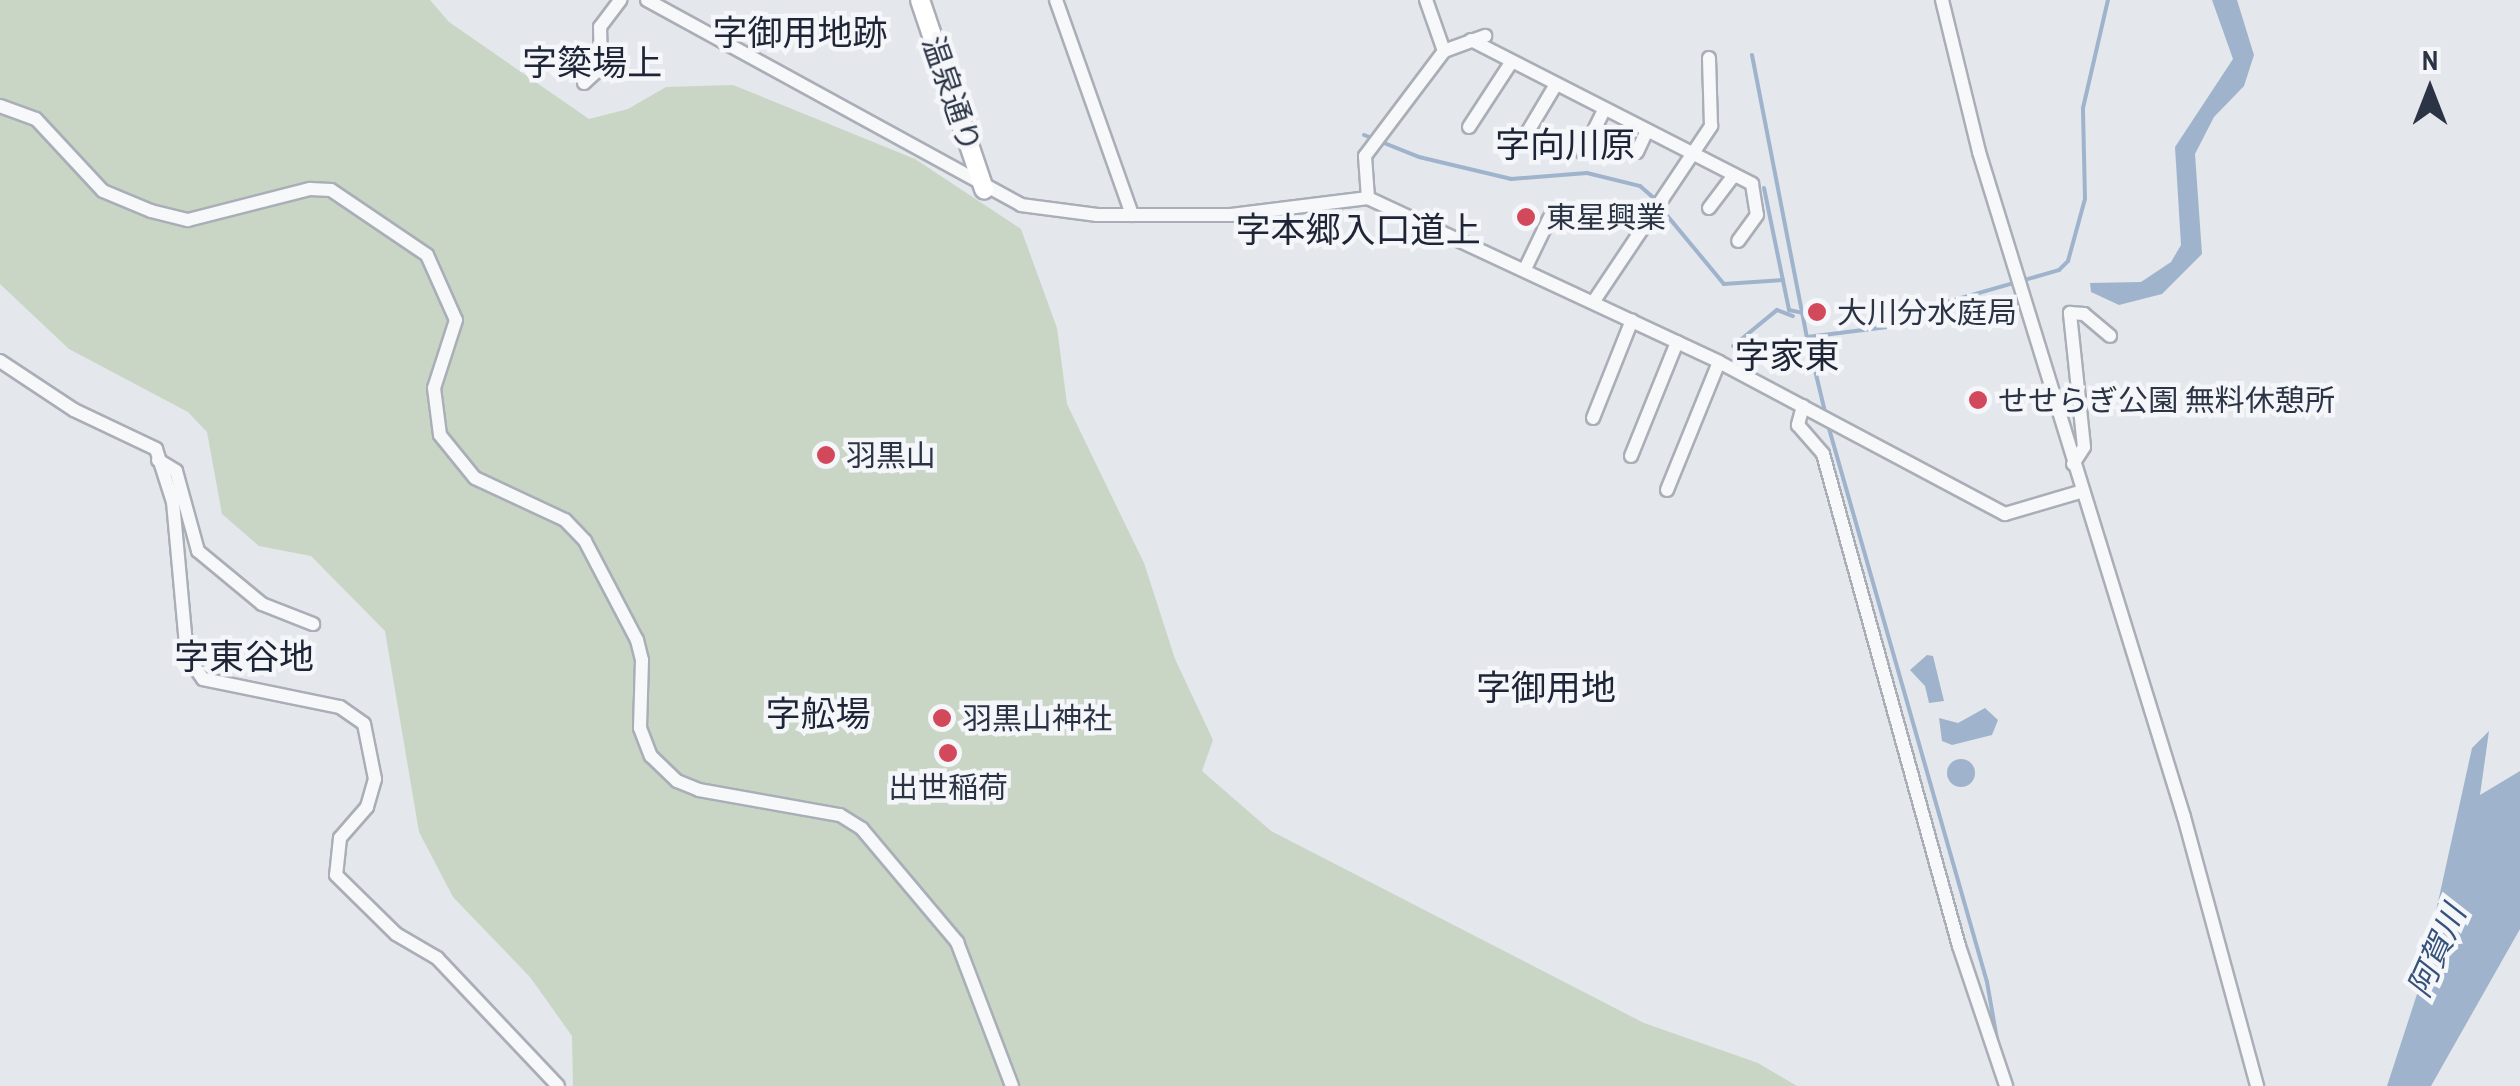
<!DOCTYPE html>
<html>
<head>
<meta charset="utf-8">
<style>
  body { margin:0 }
  #map { position:relative; width:2520px; height:1086px; overflow:hidden; background:#e4e7ec; font-family:"Archivo Narrow","Noto Sans JP",sans-serif }
  div>[style] { position:absolute }
  [style*='--x'] { left:calc(var(--x)*1px); top:calc(var(--y)*1px); width:calc(var(--w)*1px); rotate:calc(var(--a)*1deg) }
  .green>* { inset:0; background:#c9d6c5 }
  .water>* { inset:0; background:#9fb4cc }
  .round { border-radius:50% }
  .stream>* { height:4px; margin:-2px; padding:0 2px; transform-origin:2px; border-radius:2px; background:#9fb4cc }
  .roads { filter:drop-shadow(2px 0 #a9aeb7) drop-shadow(-2px 0 #a9aeb7) drop-shadow(0 2px #a9aeb7) drop-shadow(0 -2px #a9aeb7) }
  .street>* { height:12px; margin:-6px; padding:0 6px; transform-origin:6px; border-radius:6px; background:#f7f8fa }
  .secondary>* { height:18px; margin:-9px; padding:0 9px; transform-origin:9px; border-radius:9px; background:#fff }
  .dots>* { width:28px; height:28px; translate:-50% -50%; box-sizing:border-box; border:5px solid #f4f6f9; border-radius:50% }
  span { translate:-50% -50%; white-space:nowrap; text-align:center; line-height:1.15; -webkit-text-stroke:9px #f4f6f9; paint-order:stroke }
  .street-label { font-size:30px; color:#2b3445 }
  .poi-label { font-size:30px; color:#2b3445 }
  .left { translate:0 -50%; text-align:left }
  .water-label { font-size:32px; color:#34527a; font-style:italic }
  .quarter-label { font-size:35px; color:#1d2536 }
  .north { position:absolute; left:2380px; top:40px; width:100px; height:100px; -webkit-text-stroke:8px #f4f6f9; paint-order:stroke; rotate:0deg; font-size:28px; font-weight:700; line-height:40px; text-align:center; color:#2b3445 }
  .north::after { content:''; display:block; margin:auto; width:35px; height:45px; background:#2b3445; clip-path:polygon(50% 0,100% 100%,50% 72%,0 100%) }
</style>
</head>
<body>
<div id="map">
  <div class="green">
    <div style="clip-path:polygon(0 0,430px 0,449px 22px,589px 119px,628px 109px,666px 87px,733px 85px,915px 159px,1021px 229px,1057px 328px,1067px 404px,1144px 563px,1175px 659px,1213px 740px,1202px 771px,1271px 831px,1644px 1023px,1758px 1063px,1797px 1086px,573px 1086px,572px 1036px,530px 977px,453px 897px,419px 832px,385px 631px,311px 556px,259px 546px,222px 514px,207px 432px,188px 412px,69px 349px,0 284px)"></div>
  </div>
  <div class="water">
    <div style="clip-path:polygon(2212px 0,2237px 0,2254px 55px,2244px 86px,2214px 117px,2195px 154px,2202px 254px,2162px 294px,2119px 305px,2091px 292px,2090px 283px,2141px 282px,2171px 262px,2181px 245px,2175px 147px,2233px 59px)"></div>
    <div style="clip-path:polygon(1927px 655px,1933px 656px,1944px 701px,1929px 703px,1925px 686px,1910px 670px)"></div>
    <div style="clip-path:polygon(1985px 708px,1998px 720px,1992px 735px,1952px 745px,1942px 741px,1939px 718px,1958px 723px)"></div>
    <div style="clip-path:polygon(2489px 731px,2480px 795px,2520px 771px,2520px 929px,2431px 1086px,2387px 1086px,2419px 988px,2472px 748px)"></div>
    <div class="round" style="left:1947px;top:759px;width:28px;height:28px"></div>
  </div>
  <div class="stream">
    <div style="--x:1752;--y:55;--w:287;--a:79"></div>
    <div style="--x:1364;--y:135;--w:59;--a:21.8"></div>
    <div style="--x:1419;--y:157;--w:95;--a:13.4"></div>
    <div style="--x:1511;--y:179;--w:76;--a:-4.5"></div>
    <div style="--x:1587;--y:173;--w:55;--a:13.8"></div>
    <div style="--x:1640;--y:186;--w:20;--a:41"></div>
    <div style="--x:1764;--y:188;--w:125;--a:78.4"></div>
    <div style="--x:1789;--y:310;--w:14;--a:12"></div>
    <div style="--x:1660;--y:207;--w:100;--a:50.3"></div>
    <div style="--x:1724;--y:284;--w:59;--a:-3.9"></div>
    <div style="--x:1733;--y:346;--w:57;--a:-39.3"></div>
    <div style="--x:1777;--y:310;--w:17;--a:21"></div>
    <div style="--x:1826;--y:416;--w:81;--a:-103.5"></div>
    <div style="--x:1807;--y:337;--w:89;--a:-7.1"></div>
    <div style="--x:1895;--y:326;--w:36;--a:-30"></div>
    <div style="--x:1926;--y:308;--w:138;--a:-15.9"></div>
    <div style="--x:2059;--y:270;--w:13;--a:-45"></div>
    <div style="--x:2068;--y:261;--w:64;--a:-74.7"></div>
    <div style="--x:2085;--y:199;--w:91;--a:-91.3"></div>
    <div style="--x:2083;--y:108;--w:111;--a:-77"></div>
    <div style="--x:1828;--y:425;--w:579;--a:74.07"></div>
    <div style="--x:1987;--y:982;--w:70;--a:80.1"></div>
  </div>
  <div class="roads">
    <div class="street">
      <div style="--x:647;--y:0;--w:426;--a:28.7"></div>
      <div style="--x:1021;--y:205;--w:77;--a:7.5"></div>
      <div style="--x:1097;--y:215;--w:134;--a:0"></div>
      <div style="--x:1231;--y:215;--w:138;--a:-7.1"></div>
      <div style="--x:1368;--y:198;--w:387;--a:25"></div>
      <div style="--x:1719;--y:362;--w:324;--a:28"></div>
      <div style="--x:2005;--y:514;--w:81;--a:-16.4"></div>
      <div style="--x:1056;--y:0;--w:228;--a:70.5"></div>
      <div style="--x:1942;--y:0;--w:156;--a:76.3"></div>
      <div style="--x:1979;--y:152;--w:696;--a:72.87"></div>
      <div style="--x:2184;--y:817;--w:279;--a:74.8"></div>
      <div style="--x:1471;--y:40;--w:316;--a:27.1"></div>
      <div style="--x:1752;--y:184;--w:31;--a:81"></div>
      <div style="--x:1757;--y:215;--w:32;--a:126"></div>
      <div style="--x:1444;--y:51;--w:44;--a:-20.1"></div>
      <div style="--x:584;--y:83;--w:23;--a:-43"></div>
      <div style="--x:601;--y:67;--w:40;--a:-91.4"></div>
      <div style="--x:600;--y:27;--w:34;--a:-53"></div>
      <div style="--x:0;--y:106;--w:38;--a:20"></div>
      <div style="--x:36;--y:119;--w:98;--a:47.1"></div>
      <div style="--x:103;--y:191;--w:52;--a:22.6"></div>
      <div style="--x:151;--y:211;--w:38;--a:14"></div>
      <div style="--x:188;--y:220;--w:126;--a:-14.3"></div>
      <div style="--x:310;--y:189;--w:21;--a:3"></div>
      <div style="--x:331;--y:190;--w:116;--a:34.1"></div>
      <div style="--x:427;--y:255;--w:71;--a:66"></div>
      <div style="--x:456;--y:320;--w:71;--a:107.9"></div>
      <div style="--x:434;--y:388;--w:47;--a:82.7"></div>
      <div style="--x:440;--y:435;--w:55;--a:50.9"></div>
      <div style="--x:475;--y:478;--w:99;--a:25"></div>
      <div style="--x:565;--y:520;--w:29;--a:46"></div>
      <div style="--x:585;--y:541;--w:112;--a:62.3"></div>
      <div style="--x:637;--y:640;--w:21;--a:76"></div>
      <div style="--x:642;--y:660;--w:68;--a:91.7"></div>
      <div style="--x:640;--y:728;--w:30;--a:69"></div>
      <div style="--x:651;--y:756;--w:36;--a:44"></div>
      <div style="--x:677;--y:781;--w:24;--a:22"></div>
      <div style="--x:699;--y:790;--w:143;--a:10.1"></div>
      <div style="--x:840;--y:815;--w:26;--a:32"></div>
      <div style="--x:862;--y:829;--w:148;--a:49.9"></div>
      <div style="--x:957;--y:942;--w:154;--a:69.1"></div>
      <div style="--x:1469;--y:127;--w:75;--a:-56.9"></div>
      <div style="--x:1524;--y:138;--w:61;--a:-59.2"></div>
      <div style="--x:1637;--y:152;--w:23;--a:-65"></div>
      <div style="--x:1583;--y:153;--w:48;--a:-64"></div>
      <div style="--x:1368;--y:198;--w:42;--a:-94.1"></div>
      <div style="--x:1365;--y:156;--w:131;--a:-53"></div>
      <div style="--x:1444;--y:51;--w:54;--a:-109.4"></div>
      <div style="--x:1709;--y:208;--w:41;--a:-52.9"></div>
      <div style="--x:1525;--y:269;--w:62;--a:-64.3"></div>
      <div style="--x:1594;--y:301;--w:211;--a:-56.2"></div>
      <div style="--x:1711;--y:126;--w:68;--a:-91.7"></div>
      <div style="--x:0;--y:361;--w:89;--a:33.5"></div>
      <div style="--x:74;--y:410;--w:91;--a:25.4"></div>
      <div style="--x:156;--y:449;--w:56;--a:72.2"></div>
      <div style="--x:173;--y:502;--w:155;--a:84.8"></div>
      <div style="--x:187;--y:656;--w:28;--a:55"></div>
      <div style="--x:203;--y:679;--w:140;--a:11.6"></div>
      <div style="--x:340;--y:707;--w:29;--a:35"></div>
      <div style="--x:364;--y:724;--w:56;--a:78.7"></div>
      <div style="--x:375;--y:779;--w:29;--a:106"></div>
      <div style="--x:367;--y:807;--w:41;--a:131.1"></div>
      <div style="--x:340;--y:838;--w:37;--a:96"></div>
      <div style="--x:336;--y:875;--w:84;--a:44.5"></div>
      <div style="--x:396;--y:934;--w:48;--a:30.3"></div>
      <div style="--x:437;--y:958;--w:176;--a:46.6"></div>
      <div style="--x:1803;--y:406;--w:20;--a:105"></div>
      <div style="--x:1798;--y:425;--w:38;--a:49"></div>
      <div style="--x:1823;--y:454;--w:510;--a:74.55"></div>
      <div style="--x:1959;--y:946;--w:148;--a:71.4"></div>
      <div style="--x:1593;--y:418;--w:105;--a:-68.3"></div>
      <div style="--x:1631;--y:456;--w:123;--a:-68"></div>
      <div style="--x:158;--y:460;--w:21;--a:31"></div>
      <div style="--x:176;--y:471;--w:83;--a:74.6"></div>
      <div style="--x:198;--y:551;--w:83;--a:39.6"></div>
      <div style="--x:262;--y:604;--w:55;--a:21.4"></div>
      <div style="--x:2073;--y:464;--w:20;--a:-57"></div>
      <div style="--x:2084;--y:447;--w:135;--a:-96"></div>
      <div style="--x:2070;--y:313;--w:14;--a:4"></div>
      <div style="--x:2084;--y:314;--w:34;--a:40"></div>
      <div style="--x:1667;--y:490;--w:138;--a:-67.9"></div>
    </div>
    <div class="secondary">
      <div style="--x:920;--y:0;--w:200;--a:71.3"></div>
    </div>
  </div>
  <div class="dots">
    <div style="left:1526px;top:217px;background:#d1495b"></div>
    <div style="left:1817px;top:312px;background:#d1495b"></div>
    <div style="left:1978px;top:400px;background:#d1495b"></div>
    <div style="left:826px;top:455px;background:#d1495b"></div>
    <div style="left:942px;top:718px;background:#d1495b"></div>
    <div style="left:948px;top:753px;background:#d1495b"></div>
  </div>
  <div class="street-label">
    <span style="left:952px;top:94px;rotate:71deg">温泉通り</span>
  </div>
  <div class="poi-label">
    <span class="left" style="left:1546px;top:217px">東星興業</span>
    <span class="left" style="left:1837px;top:312px">大川分水庭局</span>
    <span class="left" style="left:1998px;top:400px">せせらぎ公園 無料休憩所</span>
    <span class="left" style="left:846px;top:455px">羽黒山</span>
    <span class="left" style="left:962px;top:718px">羽黒山神社</span>
    <span style="left:948px;top:787px">出世稲荷</span>
  </div>
  <div class="water-label">
    <span style="left:2437px;top:951px;rotate:-66deg">阿賀川</span>
  </div>
  <div class="quarter-label">
    <span style="left:800px;top:33px">字御用地跡</span>
    <span style="left:592px;top:63px">字簗場上</span>
    <span style="left:1565px;top:145px">字向川原</span>
    <span style="left:1358px;top:230px">字本郷入口道上</span>
    <span style="left:1787px;top:356px">字家東</span>
    <span style="left:244px;top:657px">字東谷地</span>
    <span style="left:1546px;top:688px">字御用地</span>
    <span style="left:818px;top:714px">字舩場</span>
  </div>
  <div class="north">N</div>
</div>
</body>
</html>
